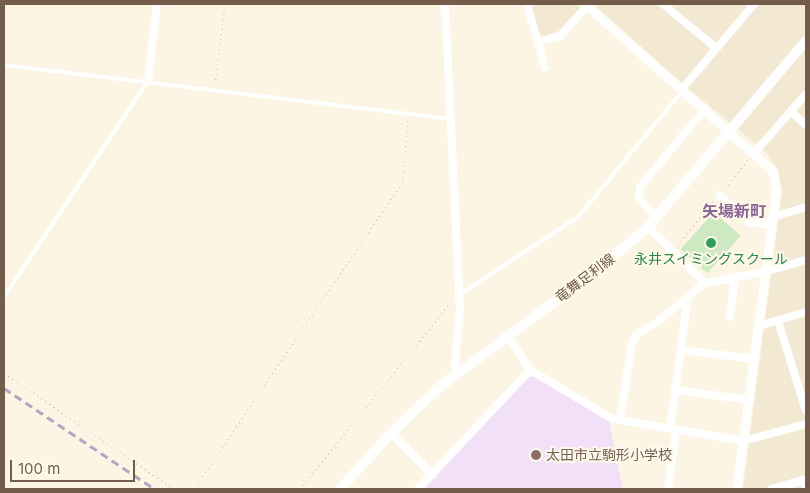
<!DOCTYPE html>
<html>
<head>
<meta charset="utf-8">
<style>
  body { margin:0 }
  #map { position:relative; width:810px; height:493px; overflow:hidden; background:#fcf5e3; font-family:Inter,"Noto Sans JP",sans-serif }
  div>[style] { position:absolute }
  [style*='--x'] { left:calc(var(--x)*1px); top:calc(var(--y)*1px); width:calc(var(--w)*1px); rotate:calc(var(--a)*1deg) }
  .residential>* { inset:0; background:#f3e8d2 }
  .education>* { inset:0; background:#f2e0f8 }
  .green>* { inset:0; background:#cde9c2; transform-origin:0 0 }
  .path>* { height:1px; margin-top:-0.5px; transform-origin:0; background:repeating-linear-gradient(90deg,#d5ba9f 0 1px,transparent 0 5px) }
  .service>* { height:4px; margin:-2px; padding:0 2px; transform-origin:2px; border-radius:2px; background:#fff }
  .minor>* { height:8px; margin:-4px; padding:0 4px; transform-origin:4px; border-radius:4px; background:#fff }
  .tertiary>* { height:9px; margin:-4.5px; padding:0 4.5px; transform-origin:4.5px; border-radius:4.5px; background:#fff }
  .secondary>* { height:10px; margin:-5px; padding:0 5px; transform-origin:5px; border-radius:5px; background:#fff }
  .rail>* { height:2.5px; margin-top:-1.25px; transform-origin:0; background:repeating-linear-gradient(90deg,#b9a2c4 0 8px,transparent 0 13px) }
  .dots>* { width:14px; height:14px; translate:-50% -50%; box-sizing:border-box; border:2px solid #fff9e9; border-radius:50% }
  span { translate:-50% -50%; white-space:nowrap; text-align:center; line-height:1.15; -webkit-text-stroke:4px #fff9e9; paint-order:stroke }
  .leisure-label { font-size:14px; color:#27864d }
  .street-label { font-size:14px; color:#735d4a }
  .education-label { font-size:14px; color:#785e54 }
  .left { translate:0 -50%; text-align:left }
  .quarter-label { font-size:16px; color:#8c6596; font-weight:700 }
  .frame { position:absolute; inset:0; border:5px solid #735d4a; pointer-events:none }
  .scale { position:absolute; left:10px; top:460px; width:125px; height:22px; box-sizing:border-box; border:2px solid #735d4a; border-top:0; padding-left:6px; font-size:15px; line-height:18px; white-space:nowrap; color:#735d4a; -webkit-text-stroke:4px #fff9e9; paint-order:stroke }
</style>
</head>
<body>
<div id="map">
  <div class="residential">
    <div style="clip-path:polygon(530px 4px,584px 4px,562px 30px,544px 37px,538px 34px)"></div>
    <div style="clip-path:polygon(598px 4px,806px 4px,806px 489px,743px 489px,782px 192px,778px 170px,766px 152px,690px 90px,598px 8px)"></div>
  </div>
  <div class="education">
    <div style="clip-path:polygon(534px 376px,609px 421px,623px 489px,424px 489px,527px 378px)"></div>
  </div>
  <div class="green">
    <div style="left:714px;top:212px;width:36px;height:50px;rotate:42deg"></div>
  </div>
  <div class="path">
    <div style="--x:215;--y:84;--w:81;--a:-82.9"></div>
    <div style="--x:725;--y:188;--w:36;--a:-51"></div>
    <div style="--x:677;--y:245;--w:58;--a:-50.6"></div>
    <div style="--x:4;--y:373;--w:206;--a:34.3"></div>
    <div style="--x:194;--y:489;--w:372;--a:-55.8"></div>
    <div style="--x:403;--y:181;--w:61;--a:-85.3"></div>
    <div style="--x:300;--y:489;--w:240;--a:-51.1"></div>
  </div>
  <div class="service">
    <div style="--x:4;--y:65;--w:448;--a:6.9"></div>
    <div style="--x:459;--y:295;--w:142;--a:-33.2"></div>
    <div style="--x:578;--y:217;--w:165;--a:-50.4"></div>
    <div style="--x:4;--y:297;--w:260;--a:-56.3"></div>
  </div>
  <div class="minor">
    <div style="--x:445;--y:4;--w:302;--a:87.2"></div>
    <div style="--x:460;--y:306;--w:57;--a:95"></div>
    <div style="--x:455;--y:363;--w:9;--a:77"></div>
    <div style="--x:527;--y:4;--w:66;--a:74.3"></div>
    <div style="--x:663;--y:4;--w:69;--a:39.7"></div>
    <div style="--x:537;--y:42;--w:24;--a:-15"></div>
    <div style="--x:560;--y:36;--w:40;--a:-48"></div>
    <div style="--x:587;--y:6;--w:4;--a:-146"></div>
    <div style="--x:148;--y:81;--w:78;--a:-83.3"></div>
    <div style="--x:682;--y:89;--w:111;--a:-49.7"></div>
    <div style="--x:791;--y:112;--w:20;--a:41"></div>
    <div style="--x:755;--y:152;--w:77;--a:-48.7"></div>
    <div style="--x:719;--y:195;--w:42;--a:42.1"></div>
    <div style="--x:750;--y:223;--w:21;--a:3"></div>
    <div style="--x:772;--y:217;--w:35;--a:-16"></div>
    <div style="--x:656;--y:218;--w:26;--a:-130"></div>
    <div style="--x:639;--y:198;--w:11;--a:-85"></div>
    <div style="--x:640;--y:187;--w:102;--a:-50.2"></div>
    <div style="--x:648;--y:227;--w:80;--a:44.5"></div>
    <div style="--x:730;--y:317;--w:40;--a:-82.9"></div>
    <div style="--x:778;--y:321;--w:94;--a:72.7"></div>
    <div style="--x:758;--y:326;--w:50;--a:-16.3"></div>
    <div style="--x:507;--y:335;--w:42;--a:56.7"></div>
    <div style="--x:530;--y:370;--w:96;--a:30.6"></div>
    <div style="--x:613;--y:419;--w:132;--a:9.6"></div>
    <div style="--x:743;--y:441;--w:65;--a:-15.1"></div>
    <div style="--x:680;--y:350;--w:75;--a:6.9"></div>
    <div style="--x:675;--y:390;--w:75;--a:7.7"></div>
    <div style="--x:620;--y:419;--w:77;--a:-81"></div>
    <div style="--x:632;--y:343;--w:10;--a:-61"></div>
    <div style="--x:637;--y:334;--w:22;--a:-30"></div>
    <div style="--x:656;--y:323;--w:63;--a:-39.2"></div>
    <div style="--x:705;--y:283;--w:61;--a:-10.4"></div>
    <div style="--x:765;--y:272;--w:43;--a:-16.3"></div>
    <div style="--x:670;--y:429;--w:134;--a:-82.3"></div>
    <div style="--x:803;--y:480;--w:9;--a:72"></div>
    <div style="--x:418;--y:489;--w:163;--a:-46.7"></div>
    <div style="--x:668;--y:489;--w:59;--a:-82.1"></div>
  </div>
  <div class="tertiary">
    <div style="--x:589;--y:4;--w:3;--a:135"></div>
    <div style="--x:587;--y:6;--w:249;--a:41.6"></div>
    <div style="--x:773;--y:171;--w:20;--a:81"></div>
    <div style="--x:776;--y:191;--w:301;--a:97.6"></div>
    <div style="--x:391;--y:433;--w:58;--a:45"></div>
    <div style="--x:771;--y:489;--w:36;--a:-16"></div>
  </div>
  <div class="secondary">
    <div style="--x:340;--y:489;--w:76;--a:-47.7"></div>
    <div style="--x:391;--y:433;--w:64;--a:-43.7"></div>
    <div style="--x:437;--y:389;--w:203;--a:-36.6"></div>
    <div style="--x:600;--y:268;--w:63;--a:-40.5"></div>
    <div style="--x:648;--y:227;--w:244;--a:-49.7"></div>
  </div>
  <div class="rail">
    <div style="--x:4;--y:388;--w:182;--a:33.8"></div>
  </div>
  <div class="dots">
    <div style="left:711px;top:243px;background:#2e9e5b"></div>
    <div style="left:536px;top:455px;background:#8d6e63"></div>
  </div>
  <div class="leisure-label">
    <span style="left:711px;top:259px">永井スイミングスクール</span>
  </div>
  <div class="street-label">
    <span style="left:585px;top:278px;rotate:-37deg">竜舞足利線</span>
  </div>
  <div class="education-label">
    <span class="left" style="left:546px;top:455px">太田市立駒形小学校</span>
  </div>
  <div class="quarter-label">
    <span style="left:734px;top:211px">矢場新町</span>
  </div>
  <div class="frame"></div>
  <div class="scale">100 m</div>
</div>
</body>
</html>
